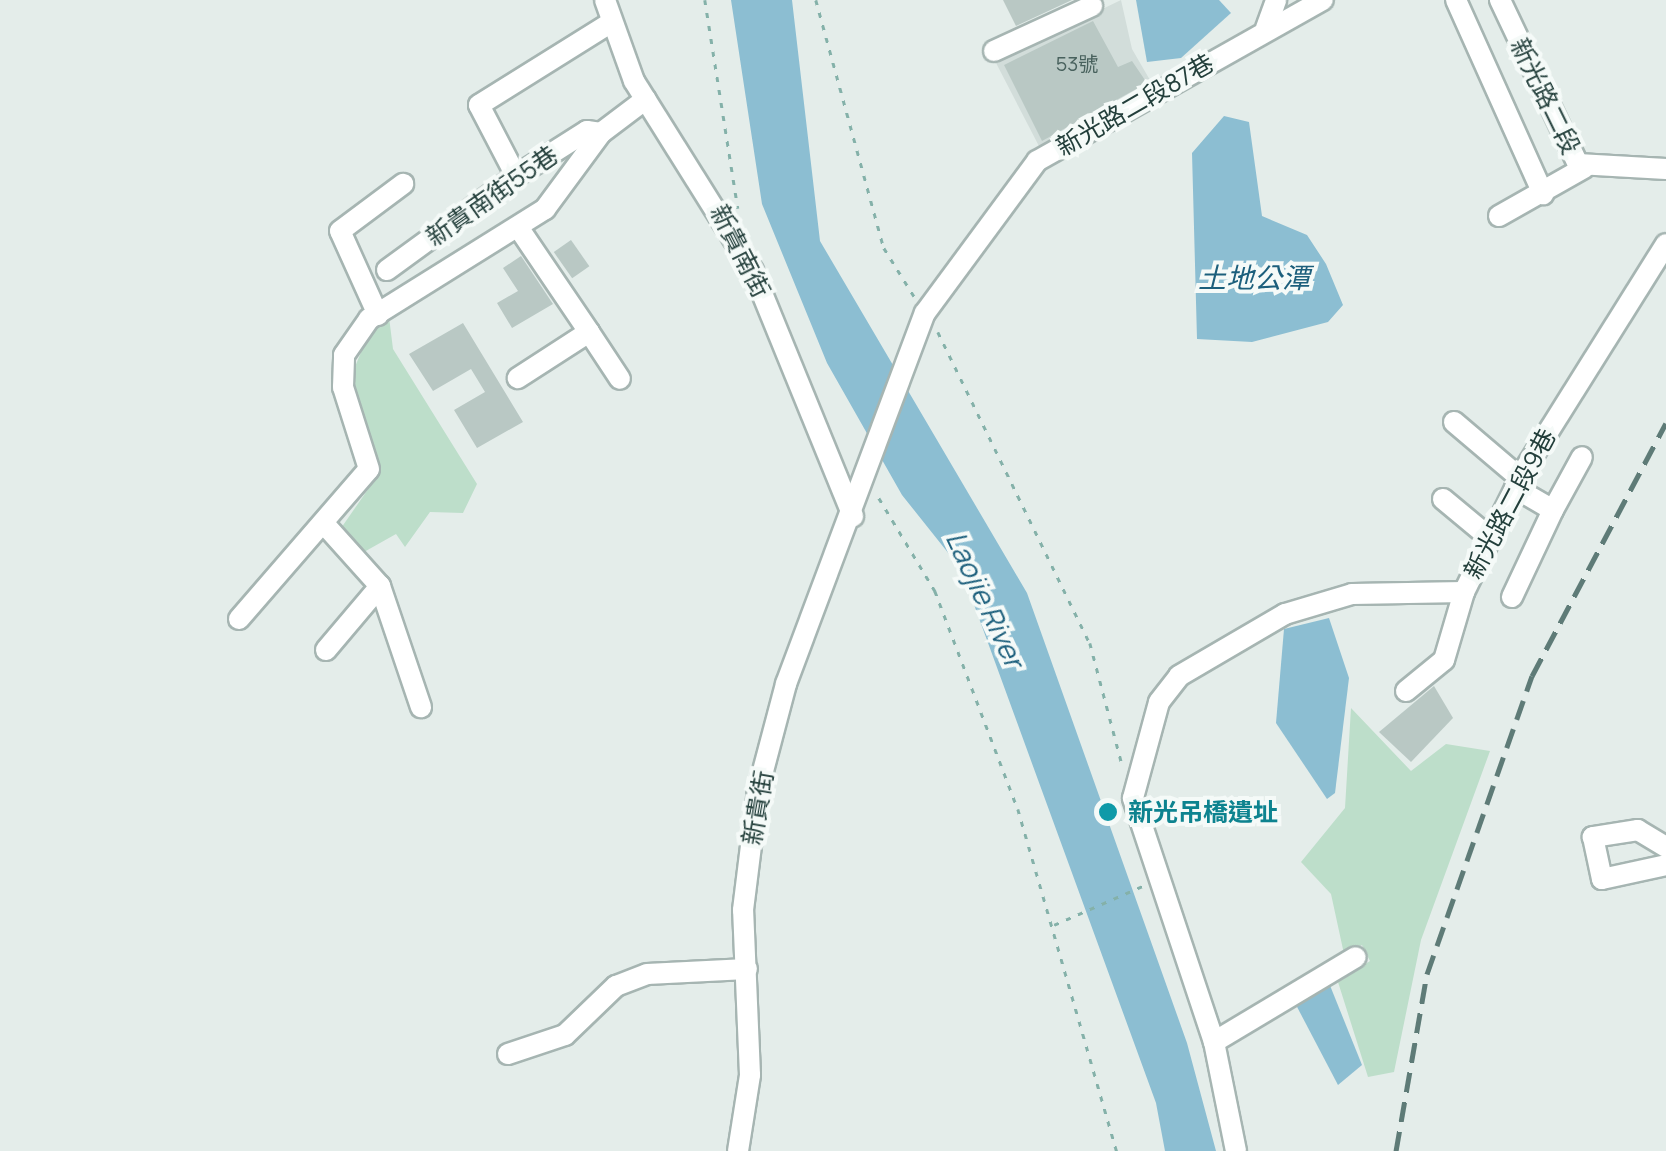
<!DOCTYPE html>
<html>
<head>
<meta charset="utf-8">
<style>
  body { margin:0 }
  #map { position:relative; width:1666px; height:1151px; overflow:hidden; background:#e4edea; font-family:Manrope,"Noto Sans TC",sans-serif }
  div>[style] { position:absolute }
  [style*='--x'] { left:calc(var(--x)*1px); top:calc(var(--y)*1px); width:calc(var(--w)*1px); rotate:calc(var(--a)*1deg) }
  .built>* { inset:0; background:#d2ddda }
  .green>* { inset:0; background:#bddeca }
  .water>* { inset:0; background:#8cbed2 }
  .building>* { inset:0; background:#b9c8c4; transform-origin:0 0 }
  .path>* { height:2.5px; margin-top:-1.25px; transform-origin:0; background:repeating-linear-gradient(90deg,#84b1a9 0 5px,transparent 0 13px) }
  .roads { filter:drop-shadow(2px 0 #a6b5b2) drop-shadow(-2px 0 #a6b5b2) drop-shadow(0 2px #a6b5b2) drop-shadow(0 -2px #a6b5b2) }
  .minor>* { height:20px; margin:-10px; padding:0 10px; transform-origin:10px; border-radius:10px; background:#fff }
  .rail>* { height:5px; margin-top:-2.5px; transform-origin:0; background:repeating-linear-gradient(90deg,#5e7b77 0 20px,transparent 0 30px) }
  .dots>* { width:28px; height:28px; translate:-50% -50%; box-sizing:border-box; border:5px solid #f5faf8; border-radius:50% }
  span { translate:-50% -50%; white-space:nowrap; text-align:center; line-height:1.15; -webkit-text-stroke:8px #f5faf8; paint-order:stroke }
  .number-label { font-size:20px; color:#48615d }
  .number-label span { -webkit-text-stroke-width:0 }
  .street-label { font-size:25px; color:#233f3b }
  .culture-label { font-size:25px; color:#0d838f; font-weight:700 }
  .left { translate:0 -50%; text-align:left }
  .water-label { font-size:28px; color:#1c5f7c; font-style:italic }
</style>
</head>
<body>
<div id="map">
  <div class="built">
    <div style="clip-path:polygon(1121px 0,1132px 49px,1154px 87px,1041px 150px,995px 61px)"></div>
  </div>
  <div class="green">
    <div style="clip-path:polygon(389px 317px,393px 349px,477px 484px,463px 513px,430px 512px,405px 547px,396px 534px,364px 552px,339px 531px,378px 475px,352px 374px,369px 333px)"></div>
    <div style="clip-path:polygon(1351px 708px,1411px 771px,1446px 744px,1490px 751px,1421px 940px,1394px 1072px,1368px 1077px,1338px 982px,1370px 961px,1362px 945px,1344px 954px,1331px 894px,1301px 862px,1345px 808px)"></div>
  </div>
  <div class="water">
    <div style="clip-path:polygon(731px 0,792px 0,820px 241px,1027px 593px,1187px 1043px,1216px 1151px,1165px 1151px,1156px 1103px,961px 569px,902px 495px,827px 363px,762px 204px)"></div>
    <div style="clip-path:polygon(1136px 0,1219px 0,1231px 13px,1181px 58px,1147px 62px)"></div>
    <div style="clip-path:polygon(1224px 116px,1249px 122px,1262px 216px,1307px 235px,1326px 264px,1343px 305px,1328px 322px,1252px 342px,1197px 339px,1192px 153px)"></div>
    <div style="clip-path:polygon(1329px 618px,1349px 678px,1335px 793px,1327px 799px,1276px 723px,1284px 629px)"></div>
    <div style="clip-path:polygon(1329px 983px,1362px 1065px,1338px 1085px,1295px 1003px)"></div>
  </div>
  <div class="building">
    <div style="clip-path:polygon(1003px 0,1072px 0,1016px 26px)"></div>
    <div style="clip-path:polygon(1093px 21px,1118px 67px,1132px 61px,1147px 83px,1042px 141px,1004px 65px)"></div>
    <div style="left:571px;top:240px;width:32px;height:21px;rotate:55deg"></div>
    <div style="clip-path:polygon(521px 256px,553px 304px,512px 328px,497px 303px,518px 291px,503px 268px)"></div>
    <div style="clip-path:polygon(463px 323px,523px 422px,477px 448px,454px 410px,485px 392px,471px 369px,433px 391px,409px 354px)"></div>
    <div style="clip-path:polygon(1434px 686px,1453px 718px,1411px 762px,1379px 732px)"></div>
  </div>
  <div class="path">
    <div style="--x:705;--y:0;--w:211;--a:81"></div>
    <div style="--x:816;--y:0;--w:257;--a:74.7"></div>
    <div style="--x:884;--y:248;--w:57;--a:58"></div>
    <div style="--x:938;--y:332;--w:346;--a:64"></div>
    <div style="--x:1090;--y:643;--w:125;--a:75.2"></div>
    <div style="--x:879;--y:498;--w:109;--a:58.9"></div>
    <div style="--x:935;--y:591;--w:233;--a:69.2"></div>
    <div style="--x:1018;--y:809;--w:356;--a:73.9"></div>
    <div style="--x:1054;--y:925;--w:97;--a:-23.7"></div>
  </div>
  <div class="roads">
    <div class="minor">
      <div style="--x:605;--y:0;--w:86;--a:70.3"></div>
      <div style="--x:634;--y:81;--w:224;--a:57.9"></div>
      <div style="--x:753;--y:271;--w:265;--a:67.8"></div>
      <div style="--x:1456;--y:0;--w:213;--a:65.8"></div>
      <div style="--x:1500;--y:0;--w:182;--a:64.6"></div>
      <div style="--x:1578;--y:164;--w:88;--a:3.3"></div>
      <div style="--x:1266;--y:28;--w:30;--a:-70"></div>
      <div style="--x:994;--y:51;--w:108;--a:-24.7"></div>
      <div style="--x:516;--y:176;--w:80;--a:-117.5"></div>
      <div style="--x:479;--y:105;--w:155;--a:-32"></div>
      <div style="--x:1499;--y:216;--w:98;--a:-29.5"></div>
      <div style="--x:518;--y:227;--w:127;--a:55.9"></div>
      <div style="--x:589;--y:332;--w:85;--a:147.1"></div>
      <div style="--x:387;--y:270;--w:160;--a:-36.1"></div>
      <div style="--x:516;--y:176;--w:84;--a:-32.4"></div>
      <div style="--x:587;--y:131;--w:14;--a:8"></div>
      <div style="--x:378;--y:315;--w:92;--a:-114.3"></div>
      <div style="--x:340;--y:231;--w:79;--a:-36.7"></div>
      <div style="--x:589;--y:332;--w:56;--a:56.6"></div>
      <div style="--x:1454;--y:422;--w:87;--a:40.3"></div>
      <div style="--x:1443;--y:499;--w:61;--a:39.7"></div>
      <div style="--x:1553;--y:510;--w:60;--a:-61.3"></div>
      <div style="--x:327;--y:527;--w:79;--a:48.1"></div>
      <div style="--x:380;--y:586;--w:128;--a:71.3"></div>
      <div style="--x:1512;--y:597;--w:96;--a:-64.8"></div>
      <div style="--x:1553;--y:510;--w:44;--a:-149.9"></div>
      <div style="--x:239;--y:619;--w:198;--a:-49.1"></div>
      <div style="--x:369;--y:469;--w:86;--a:-107.6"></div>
      <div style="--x:343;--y:387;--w:32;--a:-88"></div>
      <div style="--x:344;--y:355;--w:44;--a:-55.2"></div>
      <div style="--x:369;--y:319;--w:208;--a:-32"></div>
      <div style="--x:545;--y:209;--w:94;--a:-53.6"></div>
      <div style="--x:601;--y:133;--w:56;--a:-37.1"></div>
      <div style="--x:326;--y:650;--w:84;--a:-49.8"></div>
      <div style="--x:1406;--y:691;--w:49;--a:-39.2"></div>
      <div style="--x:1444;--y:660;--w:71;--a:-73.6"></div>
      <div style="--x:1666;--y:847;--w:33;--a:-149"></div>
      <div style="--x:1638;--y:830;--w:46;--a:171.2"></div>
      <div style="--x:1593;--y:837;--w:43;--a:77.9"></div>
      <div style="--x:1602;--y:879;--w:66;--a:-12.3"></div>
      <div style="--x:1214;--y:1042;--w:165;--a:-30.9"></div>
      <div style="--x:508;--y:1054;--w:60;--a:-18.4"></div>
      <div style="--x:565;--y:1035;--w:71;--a:-43.9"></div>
      <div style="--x:616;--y:986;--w:33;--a:-21"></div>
      <div style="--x:647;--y:974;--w:100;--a:-2.9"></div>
      <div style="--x:738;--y:1151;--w:77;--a:-81"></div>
      <div style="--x:750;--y:1075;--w:165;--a:-92.4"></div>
      <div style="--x:743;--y:910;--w:121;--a:-82.9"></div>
      <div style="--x:758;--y:790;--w:110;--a:-75.2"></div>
      <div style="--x:786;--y:684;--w:396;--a:-69.5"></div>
      <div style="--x:925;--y:313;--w:189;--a:-53.6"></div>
      <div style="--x:1037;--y:161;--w:328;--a:-29.4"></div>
      <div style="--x:1236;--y:1151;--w:111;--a:-101.4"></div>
      <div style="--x:1214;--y:1042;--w:257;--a:-108.4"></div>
      <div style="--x:1133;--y:798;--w:99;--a:-74.8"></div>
      <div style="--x:1159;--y:702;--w:33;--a:-52"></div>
      <div style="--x:1179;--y:676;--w:123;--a:-30.3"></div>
      <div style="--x:1285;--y:614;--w:70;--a:-16.6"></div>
      <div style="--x:1352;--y:594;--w:112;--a:-1"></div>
      <div style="--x:1464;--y:592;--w:134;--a:-63.8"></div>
      <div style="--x:1523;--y:472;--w:269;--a:-57.9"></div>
    </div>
  </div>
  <div class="rail">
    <div style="--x:1396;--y:1151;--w:180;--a:-80.1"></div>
    <div style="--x:1427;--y:974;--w:316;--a:-70.6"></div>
    <div style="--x:1532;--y:676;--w:286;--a:-62.1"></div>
  </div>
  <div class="dots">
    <div style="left:1108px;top:812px;background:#0f9aa8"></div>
  </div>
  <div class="number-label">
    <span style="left:1077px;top:63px">53號</span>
  </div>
  <div class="street-label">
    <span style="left:1545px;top:96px;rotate:64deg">新光路二段</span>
    <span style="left:1135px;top:105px;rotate:-30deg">新光路二段87巷</span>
    <span style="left:492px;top:196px;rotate:-35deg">新貴南街55巷</span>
    <span style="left:740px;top:251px;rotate:63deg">新貴南街</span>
    <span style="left:1510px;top:504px;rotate:-62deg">新光路二段9巷</span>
    <span style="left:758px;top:808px;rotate:-80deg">新貴街</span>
  </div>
  <div class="culture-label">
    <span class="left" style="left:1128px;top:812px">新光吊橋遺址</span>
  </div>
  <div class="water-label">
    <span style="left:1254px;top:277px">土地公潭</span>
    <span style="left:986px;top:599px;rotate:65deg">Laojie River</span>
  </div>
</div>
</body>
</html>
